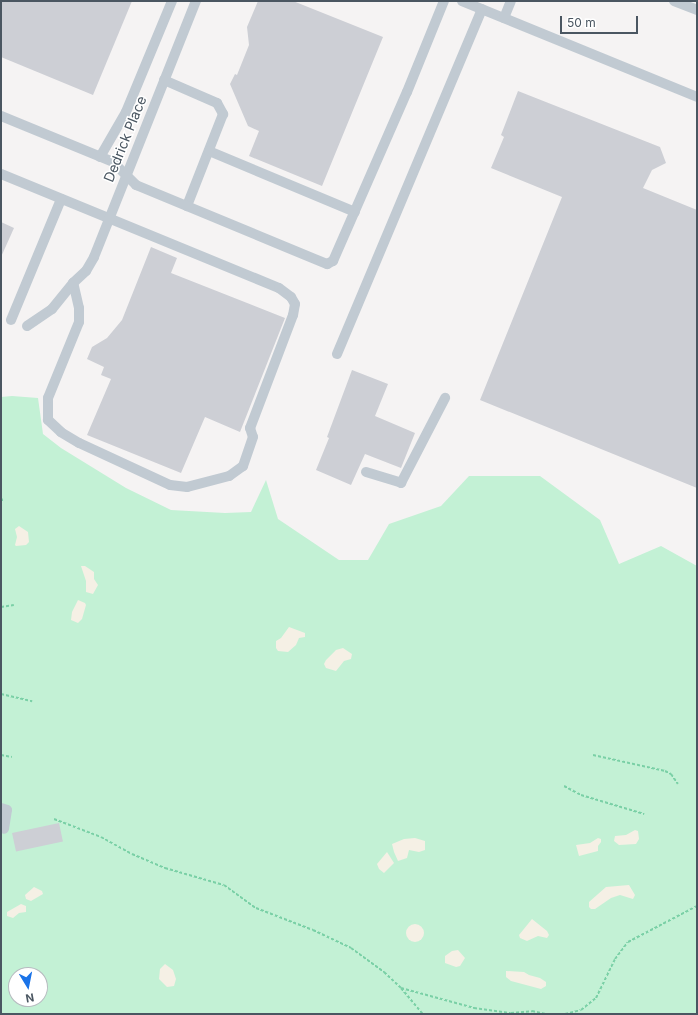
<!DOCTYPE html>
<html>
<head>
<meta charset="utf-8">
<style>
  body { margin:0 }
  #map { position:relative; width:698px; height:1015px; overflow:hidden; background:#f5f3f3; font-family:Inter,sans-serif }
  div>[style] { position:absolute }
  [style*='--x'] { left:calc(var(--x)*1px); top:calc(var(--y)*1px); width:calc(var(--w)*1px); rotate:calc(var(--a)*1deg) }
  .green>* { inset:0; background:#c3f1d5 }
  .sand>* { inset:0; background:#f5f0e5 }
  .round { border-radius:50% }
  .building>* { inset:0; background:#cdcfd5; transform-origin:0 0 }
  .path>* { height:2px; margin-top:-1px; transform-origin:0; background:repeating-linear-gradient(90deg,#7ad0a6 0 3px,transparent 0 5px) }
  .minor>* { height:10px; margin:-5px; padding:0 5px; transform-origin:5px; border-radius:5px; background:#c1cad2 }
  span { translate:-50% -50%; white-space:nowrap; text-align:center; line-height:1.15; -webkit-text-stroke:3px #fff; paint-order:stroke }
  .street-label { font-size:14px; color:#4a5661 }
  .frame { position:absolute; inset:0; border:2px solid #4a5661; pointer-events:none }
  .north { position:absolute; left:8px; top:967px; width:40px; height:40px; box-sizing:border-box; background:#fff; border:1px solid #b7bbc0; border-radius:50%; rotate:170deg; font-size:11px; font-weight:700; line-height:16px; text-align:center; color:#4a5661 }
  .north::after { content:''; display:block; margin:auto; width:14px; height:18px; background:#1a73e8; clip-path:polygon(50% 0,100% 100%,50% 72%,0 100%) }
  .scale { position:absolute; left:560px; top:16px; width:78px; height:18px; box-sizing:border-box; border:2px solid #4a5661; border-top:0; padding-left:5px; font-size:12px; line-height:14px; white-space:nowrap; color:#4a5661; -webkit-text-stroke:3px #fff; paint-order:stroke }
</style>
</head>
<body>
<div id="map">
  <div class="green">
    <div style="clip-path:polygon(evenodd,12px 396px,38px 398px,43px 434px,61px 448px,126px 488px,171px 510px,225px 513px,251px 512px,266px 480px,278px 519px,339px 560px,368px 560px,389px 524px,441px 506px,469px 476px,540px 476px,600px 520px,619px 564px,661px 546px,697px 566px,697px 1014px,1px 1014px,1px 397px,12px 396px,16px 975px,40px 975px,40px 999px,16px 999px,16px 975px)"></div>
  </div>
  <div class="sand">
    <div style="clip-path:polygon(19px 526px,28px 532px,29px 542px,26px 545px,16px 546px,15px 545px,17px 537px,15px 529px)"></div>
    <div style="clip-path:polygon(81px 566px,85px 566px,94px 572px,94px 579px,98px 585px,93px 594px,86px 592px,86px 581px)"></div>
    <div style="clip-path:polygon(78px 600px,85px 603px,86px 605px,82px 619px,78px 623px,71px 620px,72px 612px)"></div>
    <div style="clip-path:polygon(289px 627px,305px 633px,305px 637px,299px 638px,296px 645px,288px 652px,278px 651px,276px 648px,276px 641px,281px 638px)"></div>
    <div style="clip-path:polygon(343px 648px,352px 654px,351px 659px,344px 661px,336px 671px,326px 668px,324px 664px,326px 660px,336px 650px)"></div>
    <div style="clip-path:polygon(635px 830px,638px 831px,639px 839px,636px 844px,619px 845px,614px 841px,615px 836px,626px 835px)"></div>
    <div style="clip-path:polygon(415px 838px,425px 841px,425px 850px,419px 852px,409px 850px,407px 858px,398px 861px,394px 852px,392px 844px,404px 839px)"></div>
    <div style="clip-path:polygon(598px 838px,601px 839px,601px 842px,598px 846px,598px 851px,579px 856px,576px 845px,590px 843px)"></div>
    <div style="clip-path:polygon(387px 852px,394px 863px,384px 873px,379px 869px,377px 864px)"></div>
    <div style="clip-path:polygon(629px 885px,635px 895px,633px 899px,620px 895px,611px 898px,595px 909px,591px 909px,589px 907px,589px 902px,606px 887px)"></div>
    <div style="clip-path:polygon(34px 887px,42px 891px,43px 894px,31px 901px,26px 899px,25px 895px)"></div>
    <div style="clip-path:polygon(21px 904px,26px 906px,26px 912px,19px 913px,13px 918px,7px 916px,7px 912px)"></div>
    <div style="clip-path:polygon(532px 919px,547px 931px,549px 935px,547px 938px,538px 936px,527px 941px,520px 938px,519px 935px)"></div>
    <div class="round" style="left:406px;top:924px;width:18px;height:18px"></div>
    <div style="clip-path:polygon(458px 950px,465px 958px,460px 966px,456px 967px,445px 963px,445px 956px,452px 951px)"></div>
    <div style="clip-path:polygon(165px 964px,173px 970px,176px 979px,174px 986px,167px 987px,159px 979px,160px 969px)"></div>
    <div style="clip-path:polygon(506px 971px,524px 972px,529px 975px,540px 978px,546px 982px,546px 986px,541px 989px,511px 981px,506px 977px)"></div>
  </div>
  <div class="building">
    <div style="clip-path:polygon(1px 1px,132px 1px,93px 95px,1px 57px)"></div>
    <div style="clip-path:polygon(258px 1px,293px 1px,383px 37px,322px 186px,249px 156px,259px 131px,248px 126px,230px 84px,235px 74px,237px 75px,249px 45px,247px 27px)"></div>
    <div style="clip-path:polygon(518px 91px,660px 147px,666px 163px,652px 170px,643px 188px,697px 210px,697px 488px,480px 400px,562px 197px,491px 168px,504px 137px,501px 135px)"></div>
    <div style="clip-path:polygon(1px 222px,14px 228px,1px 257px)"></div>
    <div style="clip-path:polygon(151px 247px,177px 258px,171px 273px,285px 318px,240px 432px,205px 417px,181px 473px,87px 435px,111px 379px,101px 375px,104px 367px,87px 359px,92px 347px,107px 338px,122px 320px)"></div>
    <div style="clip-path:polygon(352px 370px,388px 384px,375px 416px,415px 433px,401px 468px,365px 454px,351px 485px,316px 470px,329px 438px,327px 437px)"></div>
    <div style="left:59px;top:823px;width:19px;height:48px;rotate:78deg"></div>
  </div>
  <div class="path">
    <div style="--x:1;--y:498;--w:4;--a:63"></div>
    <div style="--x:1;--y:607;--w:13;--a:-9"></div>
    <div style="--x:1;--y:694;--w:32;--a:13"></div>
    <div style="--x:1;--y:755;--w:11;--a:10"></div>
    <div style="--x:593;--y:755;--w:74;--a:12.5"></div>
    <div style="--x:665;--y:771;--w:7;--a:27"></div>
    <div style="--x:671;--y:774;--w:12;--a:55"></div>
    <div style="--x:564;--y:786;--w:19;--a:28"></div>
    <div style="--x:581;--y:795;--w:66;--a:16.8"></div>
    <div style="--x:54;--y:819;--w:50;--a:21"></div>
    <div style="--x:101;--y:837;--w:35;--a:29"></div>
    <div style="--x:132;--y:854;--w:36;--a:23"></div>
    <div style="--x:165;--y:868;--w:61;--a:16.1"></div>
    <div style="--x:224;--y:885;--w:39;--a:36"></div>
    <div style="--x:256;--y:908;--w:61;--a:21.1"></div>
    <div style="--x:313;--y:930;--w:42;--a:25.3"></div>
    <div style="--x:351;--y:948;--w:41;--a:36"></div>
    <div style="--x:384;--y:972;--w:23;--a:43"></div>
    <div style="--x:401;--y:988;--w:34;--a:50"></div>
    <div style="--x:401;--y:988;--w:76;--a:15.3"></div>
    <div style="--x:474;--y:1008;--w:37;--a:8"></div>
    <div style="--x:511;--y:1013;--w:21;--a:-5"></div>
    <div style="--x:532;--y:1011;--w:14;--a:12"></div>
    <div style="--x:565;--y:1014;--w:16;--a:-14"></div>
    <div style="--x:581;--y:1010;--w:19;--a:-39"></div>
    <div style="--x:596;--y:998;--w:43;--a:-64"></div>
    <div style="--x:615;--y:959;--w:21;--a:-53"></div>
    <div style="--x:628;--y:942;--w:78;--a:-27.6"></div>
  </div>
  <div class="minor">
    <div style="--x:462;--y:1;--w:254;--a:22.2"></div>
    <div style="--x:674;--y:1;--w:25;--a:21"></div>
    <div style="--x:504;--y:18;--w:18;--a:-68"></div>
    <div style="--x:164;--y:80;--w:58;--a:23.5"></div>
    <div style="--x:217;--y:103;--w:13;--a:61"></div>
    <div style="--x:223;--y:114;--w:99;--a:111.4"></div>
    <div style="--x:1;--y:116;--w:121;--a:22.3"></div>
    <div style="--x:113;--y:162;--w:33;--a:45"></div>
    <div style="--x:136;--y:185;--w:207;--a:22.5"></div>
    <div style="--x:327;--y:264;--w:7;--a:-27"></div>
    <div style="--x:333;--y:261;--w:184;--a:-66.4"></div>
    <div style="--x:407;--y:92;--w:98;--a:-67.9"></div>
    <div style="--x:209;--y:151;--w:158;--a:22.7"></div>
    <div style="--x:100;--y:157;--w:52;--a:-60"></div>
    <div style="--x:126;--y:112;--w:120;--a:-67.5"></div>
    <div style="--x:1;--y:174;--w:300;--a:22.3"></div>
    <div style="--x:279;--y:288;--w:15;--a:37"></div>
    <div style="--x:291;--y:297;--w:8;--a:60"></div>
    <div style="--x:295;--y:304;--w:11;--a:100"></div>
    <div style="--x:293;--y:315;--w:121;--a:110.8"></div>
    <div style="--x:250;--y:428;--w:9;--a:72"></div>
    <div style="--x:253;--y:437;--w:31;--a:109"></div>
    <div style="--x:243;--y:466;--w:17;--a:144"></div>
    <div style="--x:229;--y:476;--w:43;--a:165.3"></div>
    <div style="--x:187;--y:487;--w:17;--a:-173"></div>
    <div style="--x:170;--y:485;--w:100;--a:-155.2"></div>
    <div style="--x:79;--y:443;--w:21;--a:-149"></div>
    <div style="--x:61;--y:432;--w:18;--a:-137"></div>
    <div style="--x:48;--y:420;--w:22;--a:-90"></div>
    <div style="--x:48;--y:398;--w:82;--a:-67.8"></div>
    <div style="--x:79;--y:322;--w:14;--a:-90"></div>
    <div style="--x:79;--y:308;--w:26;--a:-103"></div>
    <div style="--x:11;--y:320;--w:131;--a:-67.5"></div>
    <div style="--x:27;--y:326;--w:30;--a:-34"></div>
    <div style="--x:52;--y:309;--w:33;--a:-51"></div>
    <div style="--x:73;--y:283;--w:18;--a:-43"></div>
    <div style="--x:86;--y:271;--w:16;--a:-60"></div>
    <div style="--x:94;--y:257;--w:276;--a:-68.3"></div>
    <div style="--x:337;--y:354;--w:374;--a:-67.2"></div>
    <div style="--x:366;--y:472;--w:37;--a:17"></div>
    <div style="--x:401;--y:483;--w:96;--a:-62.6"></div>
    <div style="--x:1;--y:808;--w:6;--a:18"></div>
    <div style="--x:7;--y:810;--w:19;--a:99"></div>
  </div>
  <div class="street-label">
    <span style="left:125px;top:139px;rotate:-68deg">Dedrick Place</span>
  </div>
  <div class="frame"></div>
  <div class="north">N</div>
  <div class="scale">50 m</div>
</div>
</body>
</html>
